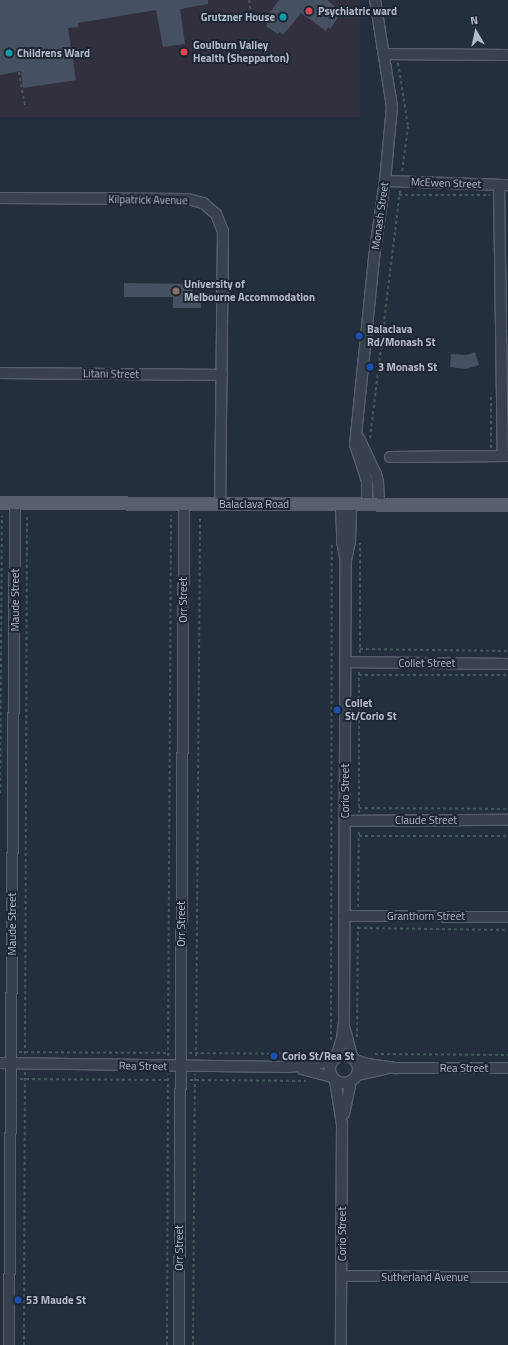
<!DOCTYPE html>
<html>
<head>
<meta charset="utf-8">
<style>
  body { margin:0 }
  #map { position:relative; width:508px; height:1345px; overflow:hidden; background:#242f3e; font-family:"Titillium Web",sans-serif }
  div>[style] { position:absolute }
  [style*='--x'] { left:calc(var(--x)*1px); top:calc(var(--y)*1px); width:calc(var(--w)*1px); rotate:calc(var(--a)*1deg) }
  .medical>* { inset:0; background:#32303f; transform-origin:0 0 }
  .building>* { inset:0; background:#455162 }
  .path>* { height:2px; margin-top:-1px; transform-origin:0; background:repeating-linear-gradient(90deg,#44595c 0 3px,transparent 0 6px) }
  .roads { filter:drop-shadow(1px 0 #565f6c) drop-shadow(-1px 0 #565f6c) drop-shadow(0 1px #565f6c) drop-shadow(0 -1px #565f6c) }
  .minor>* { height:10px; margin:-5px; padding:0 5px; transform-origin:5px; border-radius:5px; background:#38414e }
  .minor>.ring { margin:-5px; padding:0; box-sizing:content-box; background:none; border:10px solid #38414e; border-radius:50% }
  .major>* { height:12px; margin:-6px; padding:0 6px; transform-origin:6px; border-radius:6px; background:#56606e }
  .dots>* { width:11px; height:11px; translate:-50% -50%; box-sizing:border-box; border:2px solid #1d2633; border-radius:50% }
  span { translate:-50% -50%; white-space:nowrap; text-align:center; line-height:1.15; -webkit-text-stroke:4px #1d2633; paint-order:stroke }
  .poi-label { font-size:11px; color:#b4bcc9; font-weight:700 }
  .left { translate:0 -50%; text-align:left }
  .right { translate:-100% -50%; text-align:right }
  .street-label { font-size:11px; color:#b4bcc9 }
  .north { position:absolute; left:456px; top:12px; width:40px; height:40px; -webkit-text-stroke:3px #1d2633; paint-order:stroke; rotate:351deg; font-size:11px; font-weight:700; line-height:16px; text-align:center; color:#b4bcc9 }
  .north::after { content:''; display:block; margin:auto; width:14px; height:18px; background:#b4bcc9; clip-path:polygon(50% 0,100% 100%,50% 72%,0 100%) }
</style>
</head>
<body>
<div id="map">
  <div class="medical">
    <div style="left:0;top:0;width:360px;height:117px"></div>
  </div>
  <div class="building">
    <div style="clip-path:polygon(0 0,208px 0,208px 4px,180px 9px,185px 44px,163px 47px,156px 10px,78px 23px,78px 27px,68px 28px,76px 80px,23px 88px,21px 71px,0 75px)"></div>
    <div style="clip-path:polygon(279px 0,327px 0,340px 11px,337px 15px,339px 16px,330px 29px,328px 27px,326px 31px,301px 13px,283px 35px,280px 32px,278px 34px,266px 26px,267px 24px,264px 21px)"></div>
    <div style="clip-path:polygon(124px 283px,193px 284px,193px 299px,201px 299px,201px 308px,173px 308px,173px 297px,124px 297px)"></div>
    <div style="clip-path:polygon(475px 352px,479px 365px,466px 369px,450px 367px,451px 354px,466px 355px)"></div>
  </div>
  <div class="path">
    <div style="--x:244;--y:20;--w:9;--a:-36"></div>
    <div style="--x:251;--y:15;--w:15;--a:-98"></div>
    <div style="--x:398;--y:63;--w:64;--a:81"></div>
    <div style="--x:408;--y:126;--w:46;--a:97.4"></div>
    <div style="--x:19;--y:72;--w:36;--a:80"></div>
    <div style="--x:399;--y:195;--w:91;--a:0"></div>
    <div style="--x:370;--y:438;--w:250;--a:-83.1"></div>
    <div style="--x:491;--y:448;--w:54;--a:-90"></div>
    <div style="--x:360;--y:649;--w:148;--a:0.8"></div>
    <div style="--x:360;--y:653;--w:110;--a:-90"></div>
    <div style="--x:359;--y:675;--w:149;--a:0"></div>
    <div style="--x:0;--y:793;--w:277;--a:-89.6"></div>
    <div style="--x:359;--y:808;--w:149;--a:0.4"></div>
    <div style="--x:359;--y:813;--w:142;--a:-90"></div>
    <div style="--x:359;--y:836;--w:149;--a:0"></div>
    <div style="--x:358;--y:907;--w:78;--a:-89.3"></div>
    <div style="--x:358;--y:928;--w:150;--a:0.8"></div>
    <div style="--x:357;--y:1037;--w:112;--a:-89.5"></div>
    <div style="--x:331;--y:1040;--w:496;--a:-89.9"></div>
    <div style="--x:19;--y:1052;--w:150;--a:0.4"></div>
    <div style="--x:189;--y:1053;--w:124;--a:0.5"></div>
    <div style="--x:25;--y:1054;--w:539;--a:-89.79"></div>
    <div style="--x:375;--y:1054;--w:133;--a:0.4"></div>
    <div style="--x:168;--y:1056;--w:541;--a:-89.68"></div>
    <div style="--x:196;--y:1056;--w:538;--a:-89.57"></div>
    <div style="--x:20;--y:1079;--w:150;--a:0.4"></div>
    <div style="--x:190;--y:1080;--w:116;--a:0.5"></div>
    <div style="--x:24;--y:1345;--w:273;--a:-89.8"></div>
    <div style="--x:167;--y:1345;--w:271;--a:-89.8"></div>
    <div style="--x:193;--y:1345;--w:271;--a:-89.6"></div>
  </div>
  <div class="roads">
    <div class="minor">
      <div style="--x:384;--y:54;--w:124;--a:0.5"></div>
      <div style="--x:385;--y:181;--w:123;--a:1.9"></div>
      <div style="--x:499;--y:185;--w:271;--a:89.2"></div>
      <div style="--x:0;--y:198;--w:188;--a:0.3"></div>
      <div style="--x:188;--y:199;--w:16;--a:15"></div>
      <div style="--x:203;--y:203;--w:17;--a:40"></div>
      <div style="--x:216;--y:214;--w:18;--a:68"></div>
      <div style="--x:223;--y:231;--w:273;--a:90.6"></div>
      <div style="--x:0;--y:373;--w:222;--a:0.5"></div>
      <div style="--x:359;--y:438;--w:40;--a:65"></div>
      <div style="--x:376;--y:474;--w:8;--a:76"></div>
      <div style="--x:378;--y:482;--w:22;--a:87"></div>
      <div style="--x:390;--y:457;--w:118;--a:-0.5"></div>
      <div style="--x:341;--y:504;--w:37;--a:88"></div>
      <div style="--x:342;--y:541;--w:15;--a:79"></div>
      <div style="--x:367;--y:504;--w:23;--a:-90"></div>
      <div style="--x:367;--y:481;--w:38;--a:-108"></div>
      <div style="--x:355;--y:445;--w:189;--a:-84.2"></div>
      <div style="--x:374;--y:257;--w:77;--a:-81.8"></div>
      <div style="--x:385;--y:181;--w:74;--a:-84.6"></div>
      <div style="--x:392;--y:107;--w:108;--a:-99"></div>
      <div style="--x:346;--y:662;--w:162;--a:0.7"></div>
      <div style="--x:345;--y:821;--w:163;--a:-0.4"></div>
      <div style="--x:344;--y:916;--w:164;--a:0.3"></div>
      <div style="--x:345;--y:1030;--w:28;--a:75"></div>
      <div class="ring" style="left:330px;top:1055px;width:18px;height:18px"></div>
      <div style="--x:336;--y:1057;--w:19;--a:-72"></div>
      <div style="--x:342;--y:1039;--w:16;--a:-83"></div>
      <div style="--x:344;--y:1023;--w:463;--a:-89.8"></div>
      <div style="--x:346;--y:560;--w:19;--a:-78"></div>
      <div style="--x:350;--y:541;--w:37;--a:-88"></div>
      <div style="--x:355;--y:1060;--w:13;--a:18"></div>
      <div style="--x:367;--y:1064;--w:30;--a:8"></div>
      <div style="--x:397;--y:1068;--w:111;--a:0"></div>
      <div style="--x:0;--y:1063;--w:286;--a:0.8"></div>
      <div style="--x:286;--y:1067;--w:28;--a:-4"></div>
      <div style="--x:314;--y:1065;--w:20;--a:-15"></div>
      <div style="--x:302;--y:1069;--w:31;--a:15"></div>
      <div style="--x:357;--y:1075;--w:29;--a:-12"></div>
      <div style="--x:335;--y:1080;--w:45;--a:81"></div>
      <div style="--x:342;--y:1124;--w:221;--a:90.3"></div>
      <div style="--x:344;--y:1114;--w:34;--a:-78"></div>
      <div style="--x:341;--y:1276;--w:167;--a:0.3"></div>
      <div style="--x:9;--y:1345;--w:842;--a:-89.59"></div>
      <div style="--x:179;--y:1345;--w:841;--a:-89.66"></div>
    </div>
    <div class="major">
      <div style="--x:0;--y:503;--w:508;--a:0.23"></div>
    </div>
  </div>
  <div class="dots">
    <div style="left:309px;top:11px;background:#e0444e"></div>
    <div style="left:283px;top:17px;background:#0f9aa8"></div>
    <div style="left:184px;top:52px;background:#e0444e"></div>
    <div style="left:9px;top:53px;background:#0f9aa8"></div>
    <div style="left:176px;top:291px;background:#8d6e63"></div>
    <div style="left:359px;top:336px;background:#1a4fb4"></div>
    <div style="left:370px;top:367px;background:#1a4fb4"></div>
    <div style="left:337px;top:710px;background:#1a4fb4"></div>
    <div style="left:274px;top:1056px;background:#1a4fb4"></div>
    <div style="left:18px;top:1300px;background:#1a4fb4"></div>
  </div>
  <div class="poi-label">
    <span class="left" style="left:318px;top:11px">Psychiatric ward</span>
    <span class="right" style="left:275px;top:17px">Grutzner House</span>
    <span class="left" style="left:193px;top:52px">Goulburn Valley<br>Health (Shepparton)</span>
    <span class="left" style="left:17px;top:53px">Childrens Ward</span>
    <span class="left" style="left:184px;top:291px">University of<br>Melbourne Accommodation</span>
    <span class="left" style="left:367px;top:336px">Balaclava<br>Rd/Monash St</span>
    <span class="left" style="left:378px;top:367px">3 Monash St</span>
    <span class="left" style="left:345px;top:710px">Collet<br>St/Corio St</span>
    <span class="left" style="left:282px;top:1056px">Corio St/Rea St</span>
    <span class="left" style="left:26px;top:1300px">53 Maude St</span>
  </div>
  <div class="street-label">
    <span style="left:446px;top:183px;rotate:2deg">McEwen Street</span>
    <span style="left:148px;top:200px;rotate:1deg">Kilpatrick Avenue</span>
    <span style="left:380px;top:216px;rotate:-82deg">Monash Street</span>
    <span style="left:111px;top:374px;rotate:1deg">Litani Street</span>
    <span style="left:254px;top:504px">Balaclava Road</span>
    <span style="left:15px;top:600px;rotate:-90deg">Maude Street</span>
    <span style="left:183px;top:600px;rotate:-90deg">Orr Street</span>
    <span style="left:427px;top:663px">Collet Street</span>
    <span style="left:345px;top:791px;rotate:-90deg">Corio Street</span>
    <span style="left:426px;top:820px">Claude Street</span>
    <span style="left:426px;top:916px">Granthorn Street</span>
    <span style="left:12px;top:924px;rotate:-90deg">Maude Street</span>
    <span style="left:181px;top:924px;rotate:-90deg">Orr Street</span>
    <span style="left:143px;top:1066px;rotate:1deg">Rea Street</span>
    <span style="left:464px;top:1068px">Rea Street</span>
    <span style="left:342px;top:1234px;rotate:-90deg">Corio Street</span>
    <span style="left:179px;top:1248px;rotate:-90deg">Orr Street</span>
    <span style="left:425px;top:1277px">Sutherland Avenue</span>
  </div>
  <div class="north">N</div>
</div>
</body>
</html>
